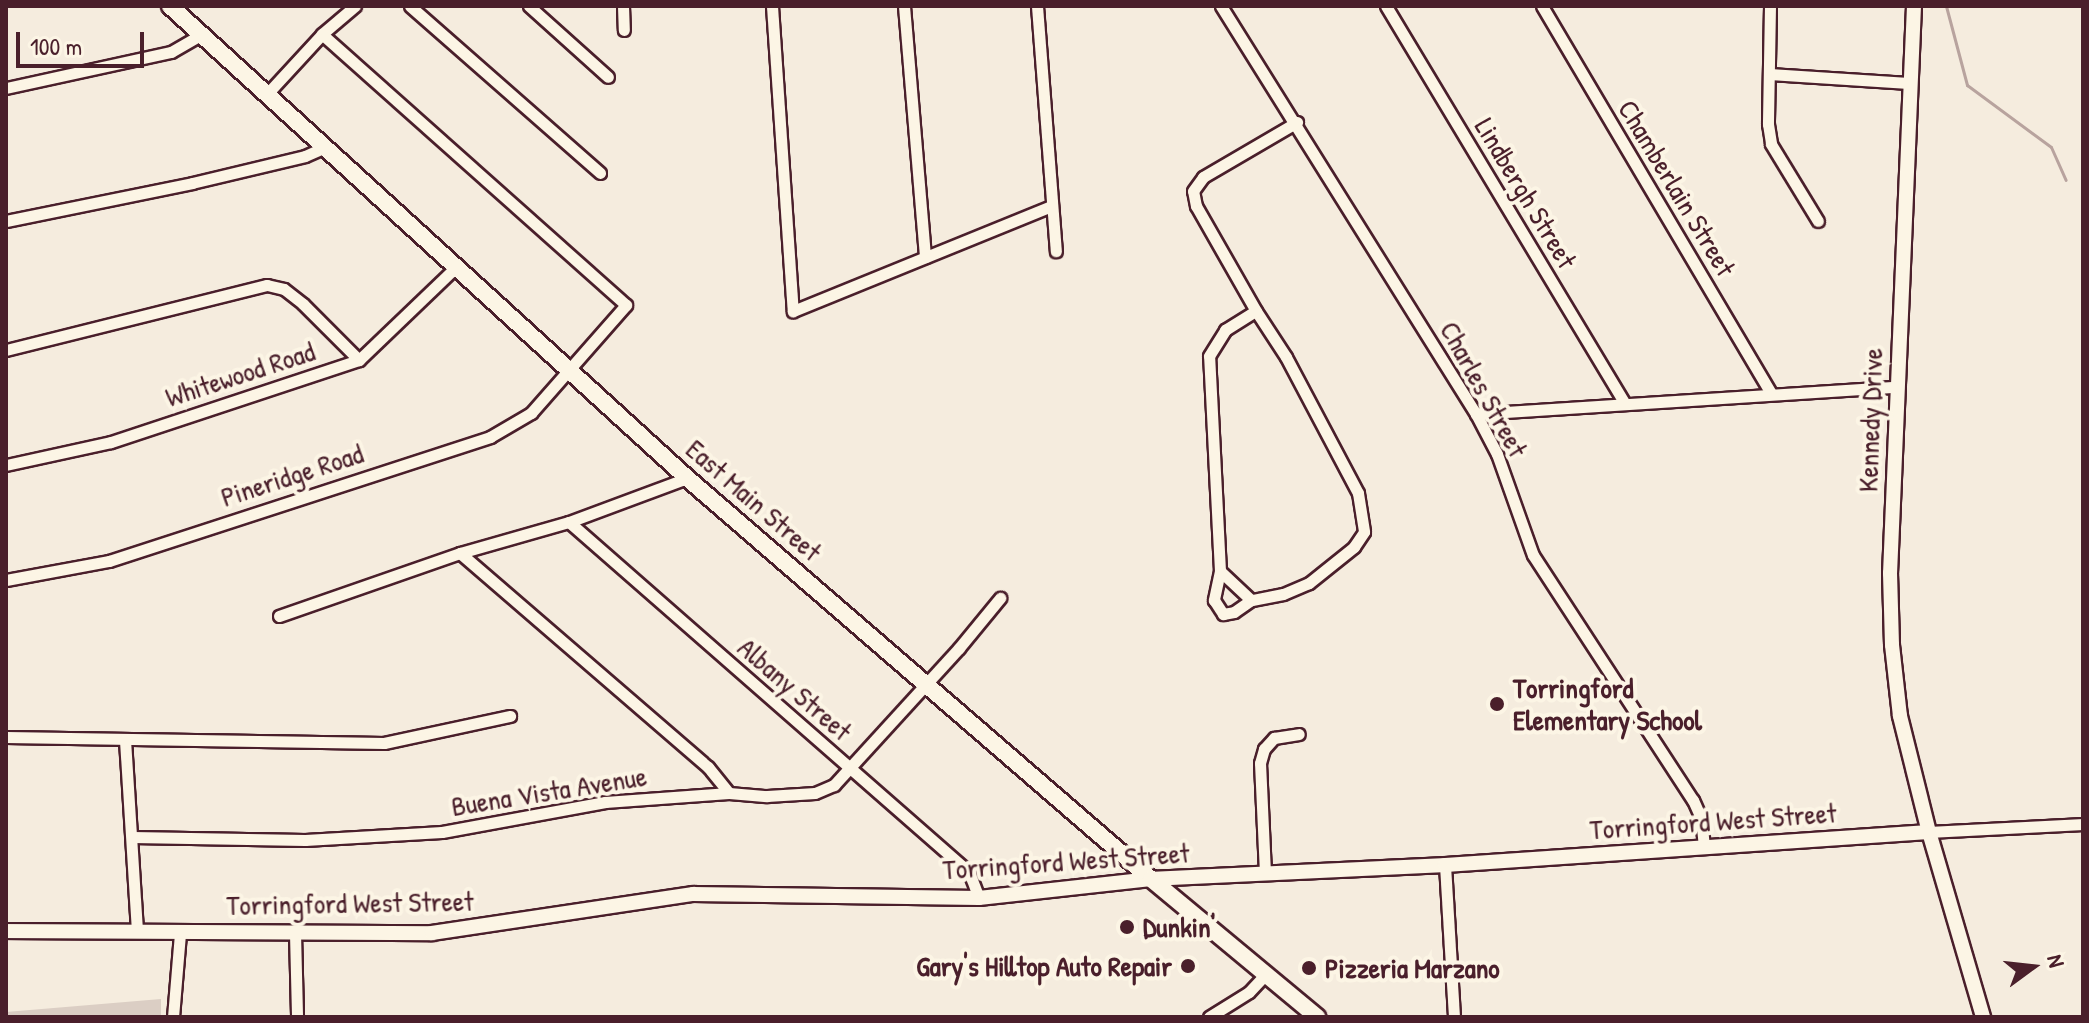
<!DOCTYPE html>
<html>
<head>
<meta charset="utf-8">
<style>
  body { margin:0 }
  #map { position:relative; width:2089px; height:1023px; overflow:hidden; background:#f5ecde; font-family:"Patrick Hand",sans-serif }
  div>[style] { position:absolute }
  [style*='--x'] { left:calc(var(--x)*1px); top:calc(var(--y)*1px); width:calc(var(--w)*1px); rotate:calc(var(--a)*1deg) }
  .green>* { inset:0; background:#dbcec4 }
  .stream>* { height:3px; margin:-1.5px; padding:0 1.5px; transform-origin:1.5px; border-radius:1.5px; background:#b8a39e }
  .roads { filter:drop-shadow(2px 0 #4a1f2b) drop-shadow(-2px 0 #4a1f2b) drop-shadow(0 2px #4a1f2b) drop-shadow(0 -2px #4a1f2b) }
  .minor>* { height:11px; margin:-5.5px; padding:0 5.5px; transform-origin:5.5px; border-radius:5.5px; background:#fcf5e5 }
  .major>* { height:14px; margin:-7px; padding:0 7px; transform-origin:7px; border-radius:7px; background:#fcf5e5 }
  .highway>* { height:16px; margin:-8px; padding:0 8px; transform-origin:8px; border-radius:8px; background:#fcf5e5 }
  .dots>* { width:22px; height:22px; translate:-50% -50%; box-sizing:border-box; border:4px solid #fcf5e5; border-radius:50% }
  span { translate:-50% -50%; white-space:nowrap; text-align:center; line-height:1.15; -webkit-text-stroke:8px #fcf5e5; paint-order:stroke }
  .street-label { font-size:28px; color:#4a1f2b }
  .poi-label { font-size:28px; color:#4a1f2b; font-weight:700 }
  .left { translate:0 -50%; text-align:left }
  .right { translate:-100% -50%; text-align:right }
  .frame { position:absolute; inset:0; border:8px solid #4a1f2b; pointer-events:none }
  .north { position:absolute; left:1993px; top:927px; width:80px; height:80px; -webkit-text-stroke:6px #fcf5e5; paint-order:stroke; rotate:75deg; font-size:22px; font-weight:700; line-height:32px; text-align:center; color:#4a1f2b }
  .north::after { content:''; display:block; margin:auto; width:28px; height:36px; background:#4a1f2b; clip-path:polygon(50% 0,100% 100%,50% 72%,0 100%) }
  .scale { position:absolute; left:16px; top:32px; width:128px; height:36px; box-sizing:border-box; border:4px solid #4a1f2b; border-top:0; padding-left:10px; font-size:24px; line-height:28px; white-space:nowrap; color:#4a1f2b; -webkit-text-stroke:6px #fcf5e5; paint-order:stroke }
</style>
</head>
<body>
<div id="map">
  <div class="green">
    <div style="clip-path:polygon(161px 999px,161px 1017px,6px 1017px,6px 1012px)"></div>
  </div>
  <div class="stream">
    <div style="--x:1946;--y:6;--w:82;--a:75.1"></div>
    <div style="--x:1967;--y:85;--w:104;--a:36.4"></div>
    <div style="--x:2051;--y:147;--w:36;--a:66"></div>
  </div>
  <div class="roads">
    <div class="minor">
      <div style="--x:410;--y:6;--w:253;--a:41.3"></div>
      <div style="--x:529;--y:6;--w:106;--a:41.9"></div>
      <div style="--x:623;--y:6;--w:24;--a:88"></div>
      <div style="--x:772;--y:6;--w:306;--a:86.1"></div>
      <div style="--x:793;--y:311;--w:279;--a:-22.1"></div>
      <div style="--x:904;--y:6;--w:252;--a:85.2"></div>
      <div style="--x:1037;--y:6;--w:246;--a:85.6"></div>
      <div style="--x:1221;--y:6;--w:481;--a:58"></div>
      <div style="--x:1476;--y:414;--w:45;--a:62.3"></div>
      <div style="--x:1497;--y:454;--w:107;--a:70.4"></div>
      <div style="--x:1533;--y:555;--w:293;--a:56.9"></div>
      <div style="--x:1693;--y:800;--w:20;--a:66"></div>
      <div style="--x:1701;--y:818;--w:29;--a:84"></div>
      <div style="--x:1386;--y:6;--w:464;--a:59"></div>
      <div style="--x:1542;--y:6;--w:450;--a:59.4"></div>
      <div style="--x:1770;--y:6;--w:118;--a:91"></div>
      <div style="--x:1768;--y:124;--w:20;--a:81"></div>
      <div style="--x:1771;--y:144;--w:90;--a:58.6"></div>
      <div style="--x:1771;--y:74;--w:140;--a:3.7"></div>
      <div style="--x:6;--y:88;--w:169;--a:-12.3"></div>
      <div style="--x:171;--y:52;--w:34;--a:-30"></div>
      <div style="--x:266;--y:95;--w:83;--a:-47.4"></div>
      <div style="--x:322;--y:34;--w:43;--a:-40.3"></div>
      <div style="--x:6;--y:221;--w:190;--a:-11.5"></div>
      <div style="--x:192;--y:183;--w:116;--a:-13.4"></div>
      <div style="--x:305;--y:156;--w:20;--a:-24"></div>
      <div style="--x:1256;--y:311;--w:55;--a:56.9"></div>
      <div style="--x:1286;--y:357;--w:154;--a:62.1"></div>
      <div style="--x:1358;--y:493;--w:39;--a:81"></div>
      <div style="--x:1364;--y:532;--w:18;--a:124"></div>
      <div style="--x:1354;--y:547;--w:58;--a:141.3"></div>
      <div style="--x:1309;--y:583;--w:28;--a:157"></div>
      <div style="--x:1283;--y:594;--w:33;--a:169"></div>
      <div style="--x:1251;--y:600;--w:42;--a:-136.9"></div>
      <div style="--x:1220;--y:571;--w:215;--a:-92.9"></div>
      <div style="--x:1209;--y:356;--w:31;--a:-58"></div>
      <div style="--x:1225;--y:330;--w:36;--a:-32"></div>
      <div style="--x:1256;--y:311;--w:121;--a:-119.7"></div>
      <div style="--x:1196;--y:206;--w:15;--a:-101"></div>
      <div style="--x:1193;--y:191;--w:17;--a:-54"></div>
      <div style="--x:1203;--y:177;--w:109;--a:-30.3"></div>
      <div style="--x:6;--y:350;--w:269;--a:-14"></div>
      <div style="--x:267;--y:285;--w:17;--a:13"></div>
      <div style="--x:284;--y:289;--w:24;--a:38"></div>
      <div style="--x:303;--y:304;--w:79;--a:45"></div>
      <div style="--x:1476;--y:414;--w:423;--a:-3.7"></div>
      <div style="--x:6;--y:465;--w:107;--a:-12.4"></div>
      <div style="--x:111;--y:442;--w:261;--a:-18.3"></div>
      <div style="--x:359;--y:360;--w:133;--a:-43.8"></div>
      <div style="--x:569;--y:522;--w:532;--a:41.19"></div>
      <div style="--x:969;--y:872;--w:28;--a:69"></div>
      <div style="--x:460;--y:553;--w:328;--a:40.8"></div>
      <div style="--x:708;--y:767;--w:33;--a:51"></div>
      <div style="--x:1220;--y:571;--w:30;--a:102"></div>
      <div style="--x:1214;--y:600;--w:17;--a:57"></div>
      <div style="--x:1223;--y:614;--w:11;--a:-10"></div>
      <div style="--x:1234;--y:612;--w:21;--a:-35"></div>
      <div style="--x:6;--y:580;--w:105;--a:-10.5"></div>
      <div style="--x:109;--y:561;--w:401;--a:-18"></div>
      <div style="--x:490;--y:437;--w:48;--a:-30.3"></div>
      <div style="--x:531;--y:413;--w:144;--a:-48.7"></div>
      <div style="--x:626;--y:305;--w:407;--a:-138.3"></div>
      <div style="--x:279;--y:616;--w:192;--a:-19.2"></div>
      <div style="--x:460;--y:553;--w:113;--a:-15.9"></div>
      <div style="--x:569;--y:522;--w:126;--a:-20.4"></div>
      <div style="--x:6;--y:737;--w:378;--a:0.9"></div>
      <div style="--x:384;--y:743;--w:129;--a:-12.1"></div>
      <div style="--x:125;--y:740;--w:191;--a:86.4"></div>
      <div style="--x:1929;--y:832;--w:154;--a:-3"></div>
      <div style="--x:132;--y:837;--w:173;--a:1"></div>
      <div style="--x:305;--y:840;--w:137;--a:-3.3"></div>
      <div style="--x:442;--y:832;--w:166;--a:-10.4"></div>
      <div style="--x:605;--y:802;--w:124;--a:-4.2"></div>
      <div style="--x:729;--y:793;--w:38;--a:5"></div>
      <div style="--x:767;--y:796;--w:48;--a:-3.6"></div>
      <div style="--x:815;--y:793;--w:21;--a:-23"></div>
      <div style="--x:834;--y:785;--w:185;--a:-47.6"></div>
      <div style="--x:959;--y:648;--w:65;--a:-50.6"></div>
      <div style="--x:1445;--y:865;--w:152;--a:86.6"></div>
      <div style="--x:1265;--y:873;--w:110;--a:-92.6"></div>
      <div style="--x:1260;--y:763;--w:15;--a:-74"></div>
      <div style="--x:1264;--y:749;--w:15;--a:-48"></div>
      <div style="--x:1274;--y:738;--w:25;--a:-9"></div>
      <div style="--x:295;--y:933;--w:84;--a:88.6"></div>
      <div style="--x:173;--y:1017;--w:84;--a:-85.2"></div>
      <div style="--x:1209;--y:1017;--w:47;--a:-32"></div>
      <div style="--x:1249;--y:992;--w:25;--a:-47"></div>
    </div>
    <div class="major">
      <div style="--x:1914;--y:6;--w:568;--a:92.42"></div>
      <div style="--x:1890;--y:573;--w:72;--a:88.4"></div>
      <div style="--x:1892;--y:645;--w:71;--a:83.6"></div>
      <div style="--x:1900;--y:716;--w:120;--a:76"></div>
      <div style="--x:1929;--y:832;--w:193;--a:73.7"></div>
      <div style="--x:6;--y:931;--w:426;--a:0.3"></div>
      <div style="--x:432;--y:933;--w:264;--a:-8.5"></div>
      <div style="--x:693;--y:894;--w:286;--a:0.8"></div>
      <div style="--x:979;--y:898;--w:173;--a:-6.3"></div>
      <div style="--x:1151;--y:879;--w:294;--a:-2.7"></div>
      <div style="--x:1445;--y:865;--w:485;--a:-3.9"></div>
    </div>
    <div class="highway">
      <div style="--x:170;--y:6;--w:700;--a:42.39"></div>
      <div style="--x:687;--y:478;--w:613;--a:40.83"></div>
      <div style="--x:1151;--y:879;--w:216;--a:39.7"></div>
    </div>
  </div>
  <div class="dots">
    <div style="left:1497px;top:704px;background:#4a1f2b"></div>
    <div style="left:1127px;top:927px;background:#4a1f2b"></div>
    <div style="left:1188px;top:966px;background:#4a1f2b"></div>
    <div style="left:1309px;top:968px;background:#4a1f2b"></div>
  </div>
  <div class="street-label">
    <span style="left:1677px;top:188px;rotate:59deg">Chamberlain Street</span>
    <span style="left:1526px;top:193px;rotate:59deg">Lindbergh Street</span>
    <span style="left:240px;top:374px;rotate:-18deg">Whitewood Road</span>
    <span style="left:1484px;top:389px;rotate:61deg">Charles Street</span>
    <span style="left:1870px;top:420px;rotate:-88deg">Kennedy Drive</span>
    <span style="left:292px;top:475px;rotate:-18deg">Pineridge Road</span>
    <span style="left:754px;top:500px;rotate:41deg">East Main Street</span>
    <span style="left:795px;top:689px;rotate:41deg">Albany Street</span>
    <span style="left:549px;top:791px;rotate:-9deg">Buena Vista Avenue</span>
    <span style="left:1713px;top:821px;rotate:-4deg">Torringford West Street</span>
    <span style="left:1066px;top:861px;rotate:-4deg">Torringford West Street</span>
    <span style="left:350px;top:903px;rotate:-1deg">Torringford West Street</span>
  </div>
  <div class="poi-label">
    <span class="left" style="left:1513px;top:704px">Torringford<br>Elementary School</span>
    <span class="left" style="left:1143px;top:927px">Dunkin'</span>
    <span class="right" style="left:1172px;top:966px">Gary's Hilltop Auto Repair</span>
    <span class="left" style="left:1325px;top:968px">Pizzeria Marzano</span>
  </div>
  <div class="frame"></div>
  <div class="north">N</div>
  <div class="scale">100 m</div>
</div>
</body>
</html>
